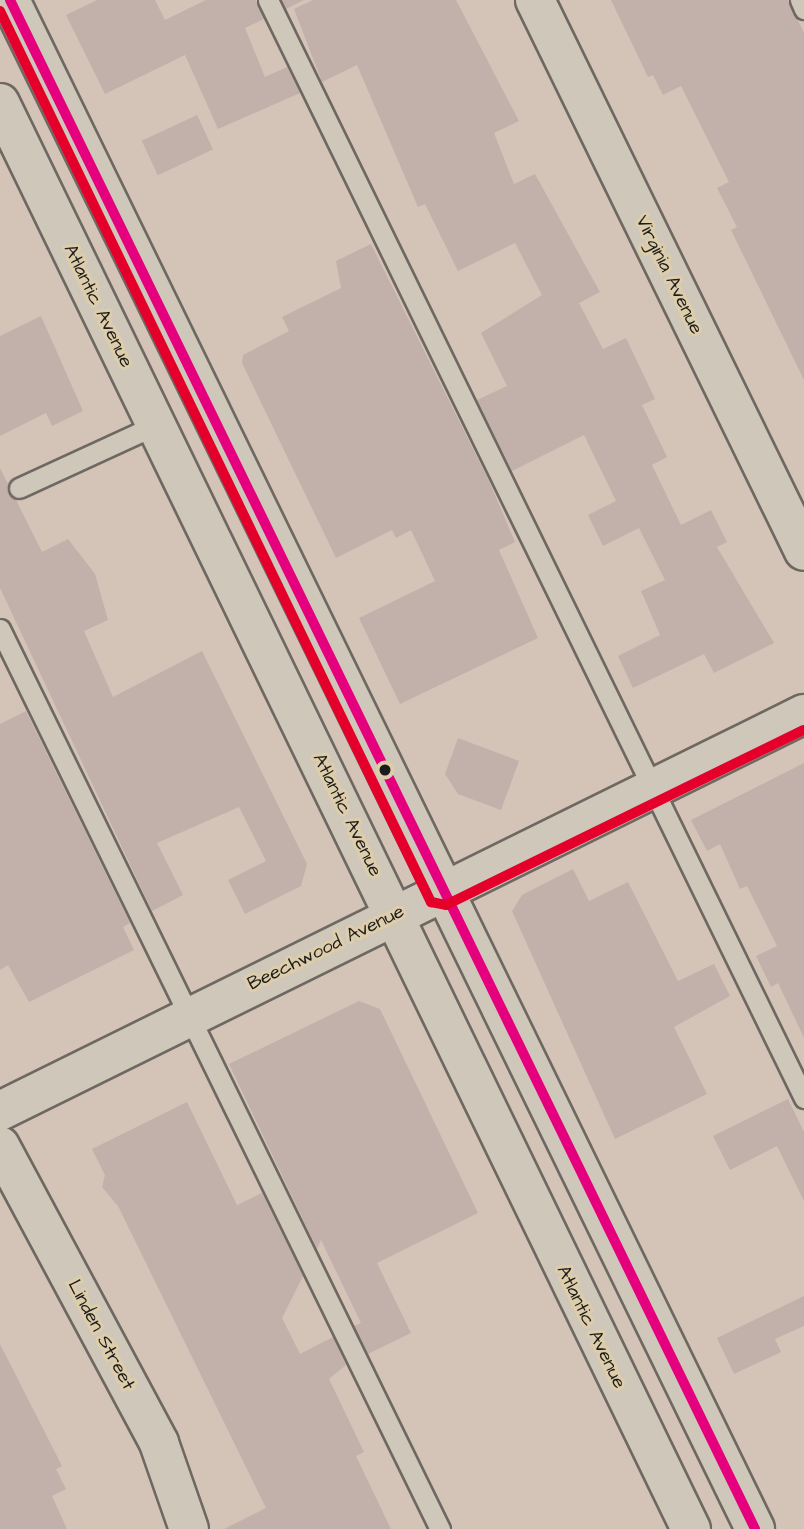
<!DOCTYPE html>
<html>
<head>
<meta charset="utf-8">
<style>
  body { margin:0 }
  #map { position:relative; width:804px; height:1529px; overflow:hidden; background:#d4c4b7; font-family:"Architects Daughter",sans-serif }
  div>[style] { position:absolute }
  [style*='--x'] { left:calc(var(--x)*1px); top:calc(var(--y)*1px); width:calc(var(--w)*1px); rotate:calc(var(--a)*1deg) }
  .building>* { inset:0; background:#c2b0ab; transform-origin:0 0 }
  .roads { filter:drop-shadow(2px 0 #6f6862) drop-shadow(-2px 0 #6f6862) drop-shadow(0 2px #6f6862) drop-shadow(0 -2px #6f6862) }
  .lane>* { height:19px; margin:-9.5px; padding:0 9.5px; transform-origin:9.5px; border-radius:9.5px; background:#cec7ba }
  .street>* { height:38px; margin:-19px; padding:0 19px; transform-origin:19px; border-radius:19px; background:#cec7ba }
  .secondary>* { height:38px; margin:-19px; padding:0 19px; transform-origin:19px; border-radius:19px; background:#cec7ba }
  .primary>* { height:38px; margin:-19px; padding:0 19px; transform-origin:19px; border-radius:19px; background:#cec7ba }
  .bus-1>* { height:10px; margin:-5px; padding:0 5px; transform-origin:5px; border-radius:5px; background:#e5007d }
  .bus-2>* { height:10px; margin:-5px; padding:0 5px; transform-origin:5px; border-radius:5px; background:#e4002b }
  .dots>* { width:19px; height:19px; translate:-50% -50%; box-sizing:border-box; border:4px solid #decdaa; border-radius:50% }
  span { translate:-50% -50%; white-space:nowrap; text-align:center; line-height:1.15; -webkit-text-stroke:6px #decdaa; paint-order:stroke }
  .street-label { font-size:19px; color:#1c1c1c }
</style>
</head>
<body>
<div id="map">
  <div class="building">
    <div style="clip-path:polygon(97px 0,155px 0,165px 20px,206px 0,256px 0,264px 19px,245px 28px,265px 77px,287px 67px,300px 93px,218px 129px,185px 55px,105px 94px,66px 15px)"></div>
    <div style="clip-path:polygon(282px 0,304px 0,286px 9px)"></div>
    <div style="clip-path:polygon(313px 0,456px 0,519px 121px,494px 133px,514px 184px,535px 174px,600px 292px,579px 303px,603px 349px,626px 338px,655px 399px,642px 405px,667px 457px,652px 465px,681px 525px,711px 510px,727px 542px,717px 547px,774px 643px,714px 673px,704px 654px,633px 688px,618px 656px,660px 635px,641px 591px,665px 580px,639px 528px,603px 546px,588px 515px,616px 501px,584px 435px,512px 471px,477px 400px,507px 386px,481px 333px,542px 295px,515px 243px,458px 271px,425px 204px,418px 207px,357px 65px,322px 82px,294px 9px)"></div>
    <div style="clip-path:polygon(611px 0,788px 0,804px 33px,804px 380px,731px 230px,737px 227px,717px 188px,729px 182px,681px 86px,663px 95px,653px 75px,648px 77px)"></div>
    <div style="left:197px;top:115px;width:38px;height:61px;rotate:65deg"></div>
    <div style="clip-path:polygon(371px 244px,489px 481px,515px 542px,499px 550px,538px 638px,400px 704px,359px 618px,435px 581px,411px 530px,396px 538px,392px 530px,336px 558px,242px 363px,243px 355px,289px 331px,282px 317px,341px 288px,336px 261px)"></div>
    <div style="clip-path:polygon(41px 316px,83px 411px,52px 426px,46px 413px,0 436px,0 336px)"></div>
    <div style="clip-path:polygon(0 468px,42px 552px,68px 539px,95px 574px,108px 620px,84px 631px,113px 697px,202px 651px,307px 864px,301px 886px,245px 914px,228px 880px,266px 861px,239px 807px,157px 843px,183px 895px,152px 911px,0 588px)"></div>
    <div style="clip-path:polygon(26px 711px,130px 923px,123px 927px,134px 950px,29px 1002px,8px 965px,0 970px,0 724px)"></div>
    <div style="clip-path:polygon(458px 738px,519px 761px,501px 810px,458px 794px,445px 774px)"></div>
    <div style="clip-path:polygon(804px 763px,804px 1038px,778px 983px,771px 987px,756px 956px,777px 946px,747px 886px,740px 889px,720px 844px,707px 851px,691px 820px)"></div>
    <div style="clip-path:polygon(573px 869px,589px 901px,628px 882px,678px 981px,714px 964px,730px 996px,674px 1027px,707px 1094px,615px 1139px,512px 911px,522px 895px)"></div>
    <div style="clip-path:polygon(359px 1001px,380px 1009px,478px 1213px,377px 1263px,411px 1333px,368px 1354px,354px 1326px,361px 1323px,321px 1240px,317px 1249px,229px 1064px)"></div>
    <div style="clip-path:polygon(788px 1099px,804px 1132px,804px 1201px,777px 1146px,730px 1170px,713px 1136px)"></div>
    <div style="clip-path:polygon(187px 1102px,237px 1205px,262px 1193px,303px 1276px,282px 1318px,300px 1354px,333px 1337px,346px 1365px,329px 1379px,364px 1452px,356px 1456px,391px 1529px,224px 1529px,266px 1508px,118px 1206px,102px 1187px,105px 1175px,92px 1149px)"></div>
    <div style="clip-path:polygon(804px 1296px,804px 1326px,775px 1339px,781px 1352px,734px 1374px,717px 1338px)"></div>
    <div style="clip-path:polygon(0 1344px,62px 1466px,56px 1469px,66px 1489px,52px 1496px,67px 1529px,0 1529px)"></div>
  </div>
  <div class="roads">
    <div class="lane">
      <div style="--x:268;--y:0;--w:1222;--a:63.98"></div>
      <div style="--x:800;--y:0;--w:10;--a:66"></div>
      <div style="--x:19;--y:488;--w:151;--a:-24.7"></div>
      <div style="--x:0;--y:629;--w:1002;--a:63.95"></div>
    </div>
    <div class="street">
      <div style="--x:535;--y:0;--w:613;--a:63.98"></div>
      <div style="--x:0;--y:1146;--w:337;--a:61.8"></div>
      <div style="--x:159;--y:1443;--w:91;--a:70.8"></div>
    </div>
    <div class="secondary">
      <div style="--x:0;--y:1111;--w:897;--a:-26.28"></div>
    </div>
    <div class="primary">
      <div style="--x:10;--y:0;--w:1701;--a:64.02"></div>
      <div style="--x:0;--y:103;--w:1585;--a:64.15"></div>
    </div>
  </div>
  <div class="bus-1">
    <div style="--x:10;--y:0;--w:1701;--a:64.02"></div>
  </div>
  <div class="bus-2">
    <div style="--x:0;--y:11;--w:990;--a:64.19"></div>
    <div style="--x:431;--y:902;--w:15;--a:11"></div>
    <div style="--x:446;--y:905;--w:398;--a:-26.1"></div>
  </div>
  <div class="dots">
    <div style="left:385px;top:770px;background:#1c1c1c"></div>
  </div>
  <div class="street-label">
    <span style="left:669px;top:275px;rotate:64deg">Virginia Avenue</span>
    <span style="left:98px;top:306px;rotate:64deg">Atlantic Avenue</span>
    <span style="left:347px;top:815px;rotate:64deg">Atlantic Avenue</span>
    <span style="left:326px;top:948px;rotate:-26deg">Beechwood Avenue</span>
    <span style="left:591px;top:1327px;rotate:64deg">Atlantic Avenue</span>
    <span style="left:101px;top:1335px;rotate:62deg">Linden Street</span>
  </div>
</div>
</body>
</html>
